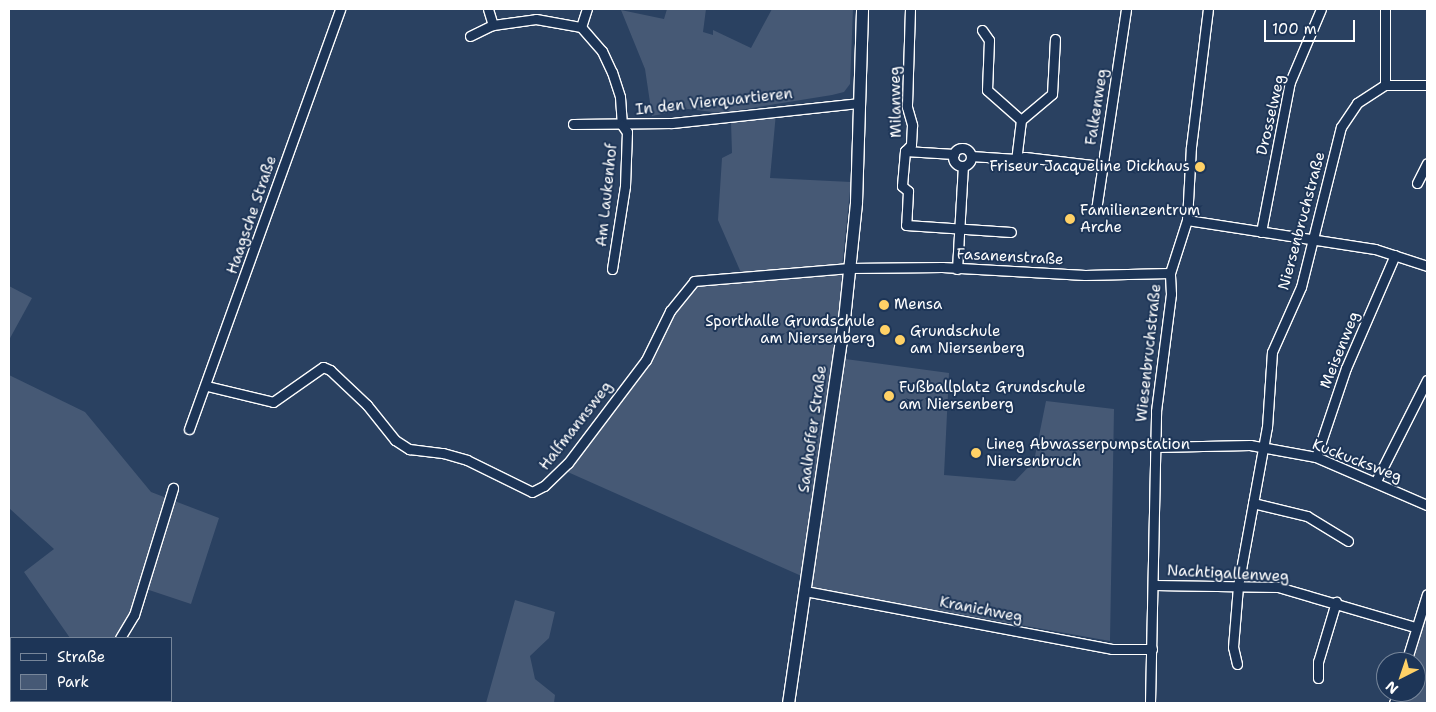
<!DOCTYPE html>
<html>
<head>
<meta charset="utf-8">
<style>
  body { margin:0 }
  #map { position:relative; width:1436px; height:712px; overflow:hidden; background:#2a4161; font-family:"Shantell Sans",sans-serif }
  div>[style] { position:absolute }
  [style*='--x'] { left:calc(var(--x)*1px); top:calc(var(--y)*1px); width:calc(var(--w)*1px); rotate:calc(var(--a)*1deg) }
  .green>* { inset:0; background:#465975 }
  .roads { filter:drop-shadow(1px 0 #fff) drop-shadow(-1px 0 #fff) drop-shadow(0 1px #fff) drop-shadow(0 -1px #fff) }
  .minor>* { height:9px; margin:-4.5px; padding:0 4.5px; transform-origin:4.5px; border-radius:4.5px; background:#1d3557 }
  .minor>.ring { margin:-4.5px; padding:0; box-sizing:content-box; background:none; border:9px solid #1d3557; border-radius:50% }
  .major>* { height:11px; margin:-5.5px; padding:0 5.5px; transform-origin:5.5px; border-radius:5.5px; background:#1d3557 }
  .dots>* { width:14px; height:14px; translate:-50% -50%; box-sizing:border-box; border:2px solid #1d3557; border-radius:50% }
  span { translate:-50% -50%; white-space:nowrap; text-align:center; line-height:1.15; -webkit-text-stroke:4px #1d3557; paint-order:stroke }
  .street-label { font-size:15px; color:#fff }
  .poi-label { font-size:15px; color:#fff }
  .right { translate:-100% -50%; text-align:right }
  .left { translate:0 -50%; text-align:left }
  .frame { position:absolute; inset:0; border:10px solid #fff; pointer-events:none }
  .legend { position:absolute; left:10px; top:637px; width:162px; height:65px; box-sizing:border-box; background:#1d3557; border:1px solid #77869a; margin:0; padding:6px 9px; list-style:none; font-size:15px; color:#fff }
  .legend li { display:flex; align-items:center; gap:10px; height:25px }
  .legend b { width:25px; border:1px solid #77869a }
  .north { position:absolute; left:1376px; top:652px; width:50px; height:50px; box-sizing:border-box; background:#1d3557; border:1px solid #77869a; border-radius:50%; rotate:221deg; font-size:14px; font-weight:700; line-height:20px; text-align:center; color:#fff }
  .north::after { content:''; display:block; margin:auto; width:18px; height:22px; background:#ffd166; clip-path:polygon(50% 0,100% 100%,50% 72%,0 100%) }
  .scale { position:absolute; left:1264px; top:20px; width:91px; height:22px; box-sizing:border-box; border:2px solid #fff; border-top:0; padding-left:6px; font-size:15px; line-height:18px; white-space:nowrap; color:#fff; -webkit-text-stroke:4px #1d3557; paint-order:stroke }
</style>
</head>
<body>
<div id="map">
  <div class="green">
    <div style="clip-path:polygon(667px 9px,706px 9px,703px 32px,713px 35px,713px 30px,751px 48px,772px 9px,853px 9px,850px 84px,844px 92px,832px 95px,721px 113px,688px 109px,652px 116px,645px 69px,621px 10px,664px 19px)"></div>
    <div style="clip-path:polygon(776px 113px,770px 178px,851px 182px,842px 267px,849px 268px,838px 358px,949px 373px,944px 475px,1015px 481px,1034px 461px,1046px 401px,1114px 409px,1110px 641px,805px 587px,806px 578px,561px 469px,647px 357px,670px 312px,696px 279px,742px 275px,718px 220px,722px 158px,732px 153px,731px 122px)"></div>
    <div style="clip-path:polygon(9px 286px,32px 298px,9px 340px)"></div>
    <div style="clip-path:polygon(9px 375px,85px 412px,151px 492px,219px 518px,191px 604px,143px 588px,120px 638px,70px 638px,24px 572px,54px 549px,9px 508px)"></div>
    <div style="clip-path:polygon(515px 600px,555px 612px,549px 638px,530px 656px,535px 679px,555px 695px,554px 703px,486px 703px)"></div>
    <div style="clip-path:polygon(1427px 601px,1427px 703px,1395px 703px,1399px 692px,1416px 692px,1416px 662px,1407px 662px)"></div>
    <div style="clip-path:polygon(9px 652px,11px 701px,143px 703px,9px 703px)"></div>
  </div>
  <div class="roads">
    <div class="minor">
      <div style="--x:488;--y:9;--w:17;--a:73"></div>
      <div style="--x:910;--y:9;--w:98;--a:91.8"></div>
      <div style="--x:907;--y:107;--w:19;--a:74"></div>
      <div style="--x:912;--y:125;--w:20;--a:93"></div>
      <div style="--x:911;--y:145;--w:8;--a:135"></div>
      <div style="--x:905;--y:151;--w:35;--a:95"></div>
      <div style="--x:902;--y:186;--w:8;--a:40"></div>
      <div style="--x:908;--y:191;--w:34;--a:93"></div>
      <div style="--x:906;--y:225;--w:105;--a:3.8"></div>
      <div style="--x:1385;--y:9;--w:76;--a:90"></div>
      <div style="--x:581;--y:27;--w:19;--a:-72"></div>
      <div style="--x:982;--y:30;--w:12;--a:55"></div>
      <div style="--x:989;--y:40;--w:50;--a:92.3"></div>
      <div style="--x:987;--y:90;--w:45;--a:41.4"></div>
      <div style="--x:1021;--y:120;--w:39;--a:97"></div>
      <div style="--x:470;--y:36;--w:25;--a:-26"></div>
      <div style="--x:493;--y:25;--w:43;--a:-7.9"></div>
      <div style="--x:536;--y:19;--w:46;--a:10.1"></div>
      <div style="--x:581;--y:27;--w:32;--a:49"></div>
      <div style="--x:602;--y:51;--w:23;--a:65"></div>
      <div style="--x:612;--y:72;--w:26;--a:72"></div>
      <div style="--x:620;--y:97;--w:28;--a:86"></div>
      <div style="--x:1021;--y:120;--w:40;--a:-40"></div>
      <div style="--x:1052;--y:94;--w:55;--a:-86.9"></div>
      <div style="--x:573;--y:124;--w:99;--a:-0.6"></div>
      <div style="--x:672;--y:123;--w:187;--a:-6.1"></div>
      <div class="ring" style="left:953px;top:148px;width:9px;height:9px"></div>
      <div style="--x:905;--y:151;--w:49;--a:3.5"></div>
      <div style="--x:971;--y:156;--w:45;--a:3.8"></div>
      <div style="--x:1016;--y:159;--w:9;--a:-13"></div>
      <div style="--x:1025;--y:157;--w:78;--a:6.7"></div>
      <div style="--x:1417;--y:183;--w:22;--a:-63"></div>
      <div style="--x:1096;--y:210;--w:203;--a:-81.5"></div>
      <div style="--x:1187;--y:220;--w:190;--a:8.8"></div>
      <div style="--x:1375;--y:249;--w:55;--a:18.1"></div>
      <div style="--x:1261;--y:232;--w:153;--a:-79.1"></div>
      <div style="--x:1290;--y:82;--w:79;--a:-67"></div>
      <div style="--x:612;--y:269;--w:84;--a:-81.1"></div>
      <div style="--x:625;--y:186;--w:54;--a:-87.9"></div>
      <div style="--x:627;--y:132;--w:9;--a:-126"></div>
      <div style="--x:957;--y:269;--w:103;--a:-86.7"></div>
      <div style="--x:207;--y:386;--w:68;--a:13.6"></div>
      <div style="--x:273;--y:402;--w:61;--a:-35"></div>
      <div style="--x:323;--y:367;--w:8;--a:23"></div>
      <div style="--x:330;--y:370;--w:51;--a:43.4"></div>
      <div style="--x:367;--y:405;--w:45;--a:51.3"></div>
      <div style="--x:395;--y:440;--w:17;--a:33"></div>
      <div style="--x:409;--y:449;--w:34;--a:7"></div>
      <div style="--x:443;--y:453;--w:25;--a:16"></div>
      <div style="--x:467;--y:460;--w:72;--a:26.2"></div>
      <div style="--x:532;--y:492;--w:13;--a:-27"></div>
      <div style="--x:544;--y:486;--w:33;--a:-44"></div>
      <div style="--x:568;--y:463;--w:129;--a:-52.9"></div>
      <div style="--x:646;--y:360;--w:55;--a:-63.9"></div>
      <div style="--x:670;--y:311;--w:38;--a:-51"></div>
      <div style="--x:694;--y:281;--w:156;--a:-4.8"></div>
      <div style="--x:849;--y:268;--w:93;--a:-0.6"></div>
      <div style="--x:942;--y:267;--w:143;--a:3.2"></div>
      <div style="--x:1085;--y:275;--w:85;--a:-1.3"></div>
      <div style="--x:189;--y:429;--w:446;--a:-70.2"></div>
      <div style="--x:1155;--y:447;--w:95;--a:-1.2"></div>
      <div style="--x:1250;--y:445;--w:67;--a:10.3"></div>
      <div style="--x:1316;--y:457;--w:121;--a:23.4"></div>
      <div style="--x:1316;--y:457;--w:94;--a:-71.4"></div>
      <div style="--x:1346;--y:368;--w:123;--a:-66.6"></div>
      <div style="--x:1376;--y:481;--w:113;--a:-63.2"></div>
      <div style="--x:1253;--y:503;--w:56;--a:13.5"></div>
      <div style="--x:1307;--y:516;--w:48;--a:31.4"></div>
      <div style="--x:1155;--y:585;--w:123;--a:0.9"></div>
      <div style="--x:1278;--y:587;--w:143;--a:16.3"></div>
      <div style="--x:805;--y:591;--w:312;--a:10.7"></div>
      <div style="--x:1112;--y:649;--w:40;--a:0"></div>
      <div style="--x:120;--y:638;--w:27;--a:-59"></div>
      <div style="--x:134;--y:615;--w:133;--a:-72.9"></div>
      <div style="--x:1406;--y:662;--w:71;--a:-72.8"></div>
      <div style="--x:1237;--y:664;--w:17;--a:-103"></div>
      <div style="--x:1233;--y:647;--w:61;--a:-85.3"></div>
      <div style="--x:1238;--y:586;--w:162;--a:-79.7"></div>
      <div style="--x:1267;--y:427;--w:75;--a:-86.2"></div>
      <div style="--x:1272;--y:352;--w:71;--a:-66"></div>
      <div style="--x:1301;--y:287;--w:165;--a:-76"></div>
      <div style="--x:1341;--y:127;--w:29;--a:-56"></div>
      <div style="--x:1357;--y:103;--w:33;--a:-33"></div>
      <div style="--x:1385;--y:85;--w:42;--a:0"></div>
      <div style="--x:1318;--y:678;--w:16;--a:-90"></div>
      <div style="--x:1318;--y:662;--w:63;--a:-73.3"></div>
      <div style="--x:9;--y:685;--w:2;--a:-27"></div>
      <div style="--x:1150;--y:703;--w:292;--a:-88.8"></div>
      <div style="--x:1156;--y:411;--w:118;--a:-82.7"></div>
      <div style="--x:1171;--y:294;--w:21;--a:-93"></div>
      <div style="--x:1170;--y:273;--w:56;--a:-72.2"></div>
      <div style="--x:1187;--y:220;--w:73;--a:-86.9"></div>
      <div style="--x:1191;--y:147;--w:139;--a:-83"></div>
      <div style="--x:1394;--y:703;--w:12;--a:-70"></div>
    </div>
    <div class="major">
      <div style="--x:788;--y:703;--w:388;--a:-81.7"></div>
      <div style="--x:844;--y:319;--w:118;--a:-84.1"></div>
      <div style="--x:856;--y:202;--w:193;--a:-88.2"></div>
    </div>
  </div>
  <div class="dots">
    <div style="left:1200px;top:167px;background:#ffd166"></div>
    <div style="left:1070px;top:219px;background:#ffd166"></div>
    <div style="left:884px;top:305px;background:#ffd166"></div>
    <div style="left:885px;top:330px;background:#ffd166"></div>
    <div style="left:900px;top:340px;background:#ffd166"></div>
    <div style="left:889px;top:396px;background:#ffd166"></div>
    <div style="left:976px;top:453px;background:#ffd166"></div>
  </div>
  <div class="street-label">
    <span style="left:714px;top:102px;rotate:-6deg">In den Vierquartieren</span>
    <span style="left:896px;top:102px;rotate:-91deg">Milanweg</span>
    <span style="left:1097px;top:107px;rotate:-81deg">Falkenweg</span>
    <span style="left:1271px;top:115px;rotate:-77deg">Drosselweg</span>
    <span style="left:607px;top:195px;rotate:-84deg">Am Laukenhof</span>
    <span style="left:252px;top:215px;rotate:-71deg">Haagsche Straße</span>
    <span style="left:1302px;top:221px;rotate:-75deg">Niersenbruchstraße</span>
    <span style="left:1010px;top:257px;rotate:3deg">Fasanenstraße</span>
    <span style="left:1340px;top:350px;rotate:-68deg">Meisenweg</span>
    <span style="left:1149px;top:353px;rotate:-84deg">Wiesenbruchstraße</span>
    <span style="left:576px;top:426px;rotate:-52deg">Halfmannsweg</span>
    <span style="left:813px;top:429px;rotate:-82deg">Saalhoffer Straße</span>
    <span style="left:1357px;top:461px;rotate:21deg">Kuckucksweg</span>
    <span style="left:1228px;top:574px;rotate:3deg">Nachtigallenweg</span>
    <span style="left:981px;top:610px;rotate:11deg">Kranichweg</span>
  </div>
  <div class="poi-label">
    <span class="right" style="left:1190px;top:167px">Friseur Jacqueline Dickhaus</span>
    <span class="left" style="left:1080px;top:219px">Familienzentrum<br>Arche</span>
    <span class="left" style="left:894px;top:305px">Mensa</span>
    <span class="right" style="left:875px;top:330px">Sporthalle Grundschule<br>am Niersenberg</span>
    <span class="left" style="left:910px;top:340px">Grundschule<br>am Niersenberg</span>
    <span class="left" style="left:899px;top:396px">Fußballplatz Grundschule<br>am Niersenberg</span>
    <span class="left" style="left:986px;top:453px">Lineg Abwasserpumpstation<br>Niersenbruch</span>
  </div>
  <div class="frame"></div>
  <ul class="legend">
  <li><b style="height:6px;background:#1d3557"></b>Straße</li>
  <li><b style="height:14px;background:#465975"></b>Park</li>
  </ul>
  <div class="north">N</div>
  <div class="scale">100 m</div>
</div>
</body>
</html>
